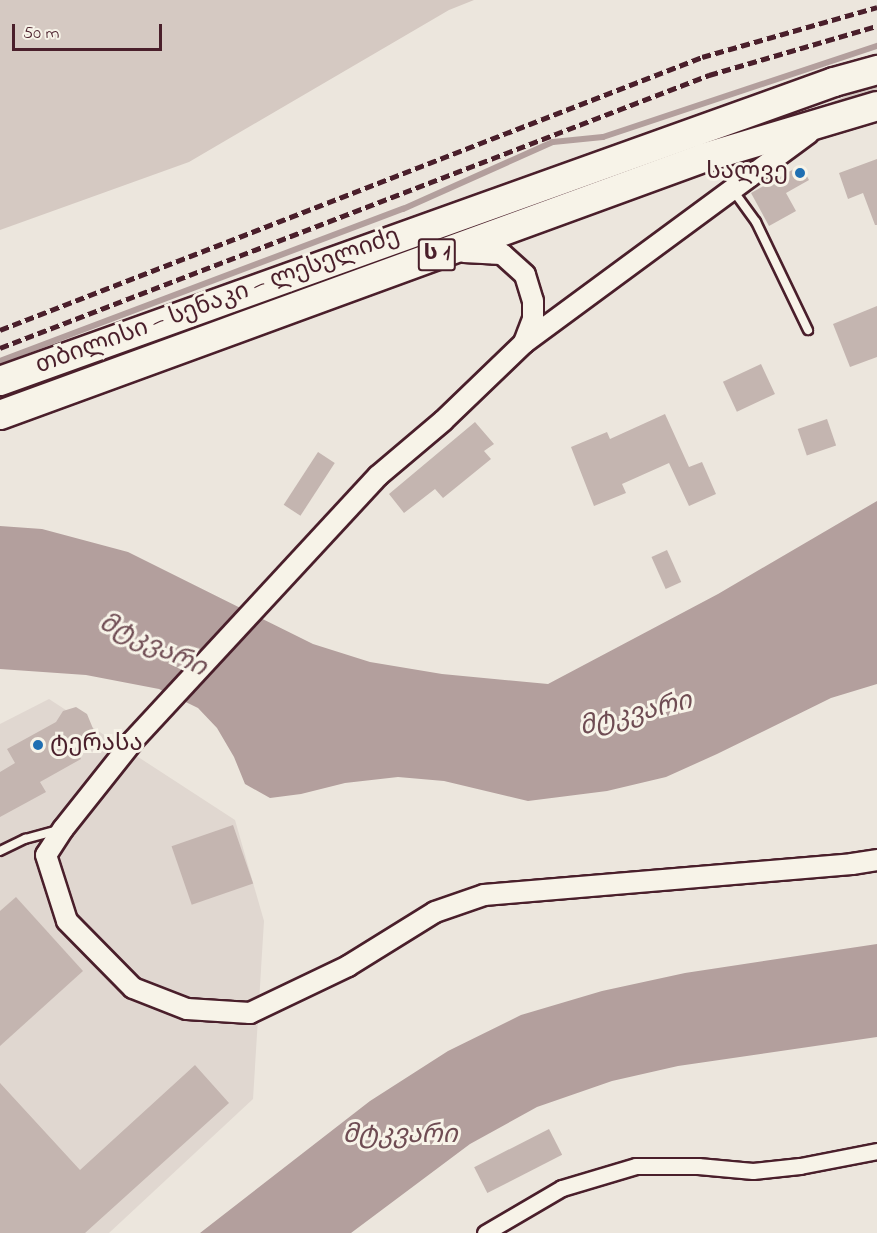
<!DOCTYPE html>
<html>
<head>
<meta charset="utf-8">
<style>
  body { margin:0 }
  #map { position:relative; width:877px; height:1233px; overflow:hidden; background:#ece6dd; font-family:"Indie Flower","Noto Sans Georgian",sans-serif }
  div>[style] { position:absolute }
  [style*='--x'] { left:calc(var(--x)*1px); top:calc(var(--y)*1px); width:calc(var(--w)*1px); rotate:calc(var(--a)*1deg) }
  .built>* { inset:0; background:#e0d7d0 }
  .green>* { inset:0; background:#d5c9c2 }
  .water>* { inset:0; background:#b39f9d }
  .stream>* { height:6px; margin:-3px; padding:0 3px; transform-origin:3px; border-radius:3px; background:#b39f9d }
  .building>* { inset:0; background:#c4b5b0; transform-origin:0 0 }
  .roads { filter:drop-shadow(2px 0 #4a1f2b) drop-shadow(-2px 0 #4a1f2b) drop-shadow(0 2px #4a1f2b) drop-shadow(0 -2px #4a1f2b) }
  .service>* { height:8px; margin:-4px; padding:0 4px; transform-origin:4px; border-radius:4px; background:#f7f3e8 }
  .minor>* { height:15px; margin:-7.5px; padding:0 7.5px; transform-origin:7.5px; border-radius:7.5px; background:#f7f3e8 }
  .tertiary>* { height:20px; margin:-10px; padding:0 10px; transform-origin:10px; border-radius:10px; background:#f7f3e8 }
  .motorway>* { height:28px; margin:-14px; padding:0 14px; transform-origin:14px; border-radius:14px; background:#f7f3e8 }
  .rail>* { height:4.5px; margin-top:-2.25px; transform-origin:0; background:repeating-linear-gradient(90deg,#4a1f2b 0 9px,transparent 0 13.5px) }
  .dots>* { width:16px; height:16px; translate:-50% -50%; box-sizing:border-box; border:3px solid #f7f3e8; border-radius:50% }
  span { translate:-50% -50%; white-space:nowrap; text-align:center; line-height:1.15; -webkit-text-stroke:6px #f7f3e8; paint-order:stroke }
  .shield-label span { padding:2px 4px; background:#f7f3e8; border:2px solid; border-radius:4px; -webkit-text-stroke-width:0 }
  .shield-label { font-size:22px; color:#4a1f2b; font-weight:700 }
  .poi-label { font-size:24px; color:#4a1f2b }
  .right { translate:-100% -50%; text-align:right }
  .left { translate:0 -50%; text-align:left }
  .street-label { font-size:24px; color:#4a1f2b }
  .water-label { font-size:26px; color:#6f4c53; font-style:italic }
  .scale { position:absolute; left:12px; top:24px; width:150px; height:27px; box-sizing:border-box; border:3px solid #4a1f2b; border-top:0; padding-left:8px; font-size:18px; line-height:21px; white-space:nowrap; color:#4a1f2b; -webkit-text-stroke:4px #f7f3e8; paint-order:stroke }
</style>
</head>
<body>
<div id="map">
  <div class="built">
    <div style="clip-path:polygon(49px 699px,235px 820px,264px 921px,253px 1099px,109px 1233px,0 1233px,0 724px)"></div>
  </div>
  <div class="green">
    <div style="clip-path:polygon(0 0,474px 0,449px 10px,189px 162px,0 230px)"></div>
    <div style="clip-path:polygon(877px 85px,877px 96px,818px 108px,855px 92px)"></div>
  </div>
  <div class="water">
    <div style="clip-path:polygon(877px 501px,877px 684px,831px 698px,717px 754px,666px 777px,607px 791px,528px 801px,444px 781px,398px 777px,345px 783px,301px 794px,270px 798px,245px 784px,234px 757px,217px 728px,198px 708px,159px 689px,86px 675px,0 669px,0 526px,42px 529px,128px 552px,313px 644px,370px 662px,442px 674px,548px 684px,718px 594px)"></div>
    <div style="clip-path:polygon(877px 944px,877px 1037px,678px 1066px,612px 1081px,537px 1107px,470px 1144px,351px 1233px,200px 1233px,370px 1101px,448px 1051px,521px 1015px,602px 991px,685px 973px)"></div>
  </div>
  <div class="stream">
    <div style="--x:0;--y:361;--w:431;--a:-20.7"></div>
    <div style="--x:403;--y:209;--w:164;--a:-24.1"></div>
    <div style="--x:553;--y:142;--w:50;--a:-5.7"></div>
    <div style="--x:603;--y:137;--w:289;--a:-18.4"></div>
  </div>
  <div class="building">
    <div style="clip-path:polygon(877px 159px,877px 225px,875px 225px,863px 193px,848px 199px,839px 173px)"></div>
    <div style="clip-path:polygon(801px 165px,809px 180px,786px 193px,796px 211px,769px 226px,751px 193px)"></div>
    <div style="clip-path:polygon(877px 306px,877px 357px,850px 367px,833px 324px)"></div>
    <div style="left:761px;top:364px;width:33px;height:42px;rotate:65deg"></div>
    <div style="clip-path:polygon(665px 414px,689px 467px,702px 462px,716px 494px,689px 506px,669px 463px,622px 484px,626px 493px,594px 506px,571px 447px,607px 432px,610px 439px)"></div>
    <div style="left:827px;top:419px;width:28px;height:31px;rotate:71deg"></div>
    <div style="clip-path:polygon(475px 422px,494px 444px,484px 451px,491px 459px,443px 498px,435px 489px,404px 513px,389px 494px)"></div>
    <div style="left:318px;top:452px;width:20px;height:63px;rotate:33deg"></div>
    <div style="left:667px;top:550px;width:35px;height:17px;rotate:66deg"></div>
    <div style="clip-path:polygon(76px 707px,87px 714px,99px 743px,79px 755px,81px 759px,40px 782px,46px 792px,0 817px,0 772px,15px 763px,7px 749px,56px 722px,63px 711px)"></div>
    <div style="left:233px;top:825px;width:62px;height:65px;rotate:71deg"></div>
    <div style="clip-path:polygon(16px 897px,83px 971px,0 1046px,0 911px)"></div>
    <div style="clip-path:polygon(195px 1065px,229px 1103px,85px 1233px,0 1233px,0 1083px,80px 1170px)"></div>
    <div style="left:549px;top:1129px;width:29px;height:84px;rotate:63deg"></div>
  </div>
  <div class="roads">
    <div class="service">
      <div style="--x:732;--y:189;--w:41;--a:54"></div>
      <div style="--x:756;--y:222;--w:120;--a:64.3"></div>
      <div style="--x:0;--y:851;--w:28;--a:-26"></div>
      <div style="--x:25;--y:839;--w:34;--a:-15"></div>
    </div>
    <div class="minor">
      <div style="--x:485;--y:1233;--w:89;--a:-30.3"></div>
      <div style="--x:562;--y:1188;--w:77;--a:-16.6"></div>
      <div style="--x:636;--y:1166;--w:62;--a:0"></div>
      <div style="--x:698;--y:1166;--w:55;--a:5.2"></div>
      <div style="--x:753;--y:1171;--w:47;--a:-6.1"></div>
      <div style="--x:800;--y:1166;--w:78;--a:-11"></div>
    </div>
    <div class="tertiary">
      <div style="--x:809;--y:133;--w:354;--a:143.6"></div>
      <div style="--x:524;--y:343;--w:112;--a:136.1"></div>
      <div style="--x:443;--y:421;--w:85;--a:139.8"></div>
      <div style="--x:378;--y:476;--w:361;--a:132.8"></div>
      <div style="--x:133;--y:741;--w:112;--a:128.5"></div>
      <div style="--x:63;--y:829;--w:31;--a:123"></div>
      <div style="--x:46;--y:855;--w:69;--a:72.3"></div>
      <div style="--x:67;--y:921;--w:94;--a:45.4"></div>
      <div style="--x:133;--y:988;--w:58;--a:21.3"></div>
      <div style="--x:187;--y:1009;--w:63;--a:3.6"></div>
      <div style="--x:250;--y:1013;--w:109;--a:-25.6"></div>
      <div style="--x:348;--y:966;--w:102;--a:-31.8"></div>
      <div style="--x:435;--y:912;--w:52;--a:-19.1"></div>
      <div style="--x:484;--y:895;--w:369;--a:-4.8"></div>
      <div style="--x:852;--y:864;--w:25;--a:-9"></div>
      <div style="--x:464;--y:252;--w:38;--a:3"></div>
      <div style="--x:502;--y:254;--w:31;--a:42"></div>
      <div style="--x:525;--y:275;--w:27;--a:73"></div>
      <div style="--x:533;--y:301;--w:18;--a:90"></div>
      <div style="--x:533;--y:319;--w:26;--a:111"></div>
    </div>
    <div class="motorway">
      <div style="--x:0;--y:381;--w:886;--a:-19.72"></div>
      <div style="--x:834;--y:82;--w:45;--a:-15.6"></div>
      <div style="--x:0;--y:415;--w:749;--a:-20.08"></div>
      <div style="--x:703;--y:158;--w:182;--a:-16.6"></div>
    </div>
  </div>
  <div class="rail">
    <div style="--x:0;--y:330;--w:753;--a:-21.25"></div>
    <div style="--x:702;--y:57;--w:182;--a:-15.9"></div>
    <div style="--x:0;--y:348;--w:760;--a:-21.06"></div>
    <div style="--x:709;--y:75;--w:175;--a:-16.3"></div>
  </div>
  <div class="dots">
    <div style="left:800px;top:173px;background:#1f6fb2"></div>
    <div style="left:38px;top:745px;background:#1f6fb2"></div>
  </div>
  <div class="shield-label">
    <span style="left:437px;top:255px">ს 1</span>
  </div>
  <div class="poi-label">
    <span class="right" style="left:788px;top:173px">სალვე</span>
    <span class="left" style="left:50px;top:745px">ტერასა</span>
  </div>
  <div class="street-label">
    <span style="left:218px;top:302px;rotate:-20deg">თბილისი — სენაკი — ლესელიძე</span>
  </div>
  <div class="water-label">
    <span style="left:152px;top:647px;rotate:25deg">მტკვარი</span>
    <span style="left:636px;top:716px;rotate:-14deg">მტკვარი</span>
    <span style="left:400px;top:1137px">მტკვარი</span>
  </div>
  <div class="scale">50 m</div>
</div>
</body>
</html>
